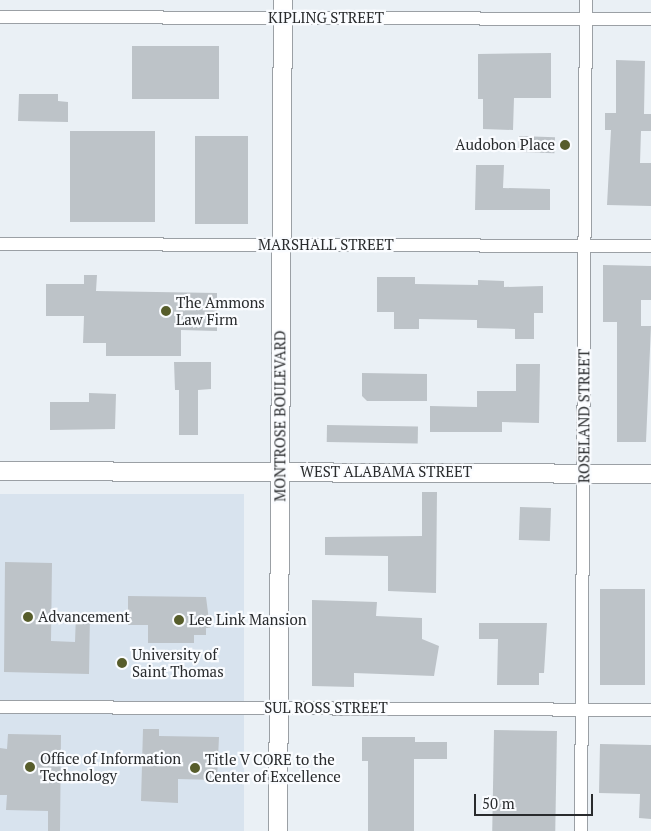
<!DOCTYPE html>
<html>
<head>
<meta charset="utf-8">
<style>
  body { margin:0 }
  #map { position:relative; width:651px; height:831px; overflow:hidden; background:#eaf0f5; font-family:"PT Serif",serif }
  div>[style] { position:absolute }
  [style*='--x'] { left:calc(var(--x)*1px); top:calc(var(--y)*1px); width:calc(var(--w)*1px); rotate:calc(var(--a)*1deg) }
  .built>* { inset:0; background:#d8e3ee; transform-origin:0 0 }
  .building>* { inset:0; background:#bdc3c8; transform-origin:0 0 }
  .roads { filter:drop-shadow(1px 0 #9ba0a5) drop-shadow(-1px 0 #9ba0a5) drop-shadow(0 1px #9ba0a5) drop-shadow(0 -1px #9ba0a5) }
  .street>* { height:12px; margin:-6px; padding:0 6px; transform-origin:6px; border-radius:6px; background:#fff }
  .secondary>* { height:18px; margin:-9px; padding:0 9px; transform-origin:9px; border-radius:9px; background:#fff }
  .dots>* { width:14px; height:14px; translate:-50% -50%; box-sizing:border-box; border:2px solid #fafcff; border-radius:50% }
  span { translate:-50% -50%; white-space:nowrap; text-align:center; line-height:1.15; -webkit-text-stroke:4.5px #fafcff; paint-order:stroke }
  .street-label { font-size:15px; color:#292b2d }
  .poi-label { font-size:15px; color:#292b2d }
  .right { translate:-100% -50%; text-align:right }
  .left { translate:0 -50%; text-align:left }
  .scale { position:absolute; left:474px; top:794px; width:119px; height:22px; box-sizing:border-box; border:2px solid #292b2d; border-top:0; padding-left:6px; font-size:15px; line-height:18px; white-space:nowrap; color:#292b2d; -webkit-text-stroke:4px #fafcff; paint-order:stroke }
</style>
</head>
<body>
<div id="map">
  <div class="built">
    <div style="left:0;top:494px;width:244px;height:337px"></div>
  </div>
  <div class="building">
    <div style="left:132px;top:46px;width:87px;height:53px"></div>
    <div style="clip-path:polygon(551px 53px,551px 98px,514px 98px,513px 130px,483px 129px,483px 99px,478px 99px,478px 54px)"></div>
    <div style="clip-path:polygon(616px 60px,645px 61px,644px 114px,651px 114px,651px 131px,641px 131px,640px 163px,651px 163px,651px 206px,607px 205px,611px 130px,605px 130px,605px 113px,616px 113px)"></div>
    <div style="clip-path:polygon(19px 94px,58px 94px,58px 101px,68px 102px,68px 122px,18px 121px)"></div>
    <div style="left:70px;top:131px;width:85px;height:91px"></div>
    <div style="left:195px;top:136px;width:53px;height:88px"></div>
    <div style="left:519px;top:136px;width:36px;height:16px;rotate:2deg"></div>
    <div style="clip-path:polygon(476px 165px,504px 165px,503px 188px,550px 189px,550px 210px,475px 210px)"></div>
    <div style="clip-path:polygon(603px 265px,651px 266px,651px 300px,641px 300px,641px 326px,651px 326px,646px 442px,617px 442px,617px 322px,603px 322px)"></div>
    <div style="clip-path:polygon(84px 275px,97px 275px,96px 291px,217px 293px,217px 331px,181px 330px,181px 356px,106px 356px,106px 343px,83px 343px,84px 316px,46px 316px,46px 284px,84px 284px)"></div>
    <div style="clip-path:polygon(377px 277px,415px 277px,415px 284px,478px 285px,478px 280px,504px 281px,504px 287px,543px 286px,543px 313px,534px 313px,534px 339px,515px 339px,515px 329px,477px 328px,477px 320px,419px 319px,419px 329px,394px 329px,394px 312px,377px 312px)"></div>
    <div style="clip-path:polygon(174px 362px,211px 362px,211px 389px,198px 390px,198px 435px,179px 435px,179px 390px,175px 390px)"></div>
    <div style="clip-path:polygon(516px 364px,540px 364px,539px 423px,502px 422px,502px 432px,430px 432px,430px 406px,477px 407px,477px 391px,516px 391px)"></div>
    <div style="clip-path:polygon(362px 373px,427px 374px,427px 401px,367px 401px,362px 396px)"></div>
    <div style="clip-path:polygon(89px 393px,116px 394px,115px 429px,50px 430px,50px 402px,89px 402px)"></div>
    <div style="left:327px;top:425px;width:91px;height:17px;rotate:1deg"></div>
    <div style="clip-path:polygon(422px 492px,437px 492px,436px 593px,388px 591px,388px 556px,325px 555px,325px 537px,422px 536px)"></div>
    <div style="left:520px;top:507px;width:31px;height:33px;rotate:2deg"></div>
    <div style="clip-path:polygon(5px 562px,52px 563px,51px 641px,75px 642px,76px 613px,90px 614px,89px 674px,4px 672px)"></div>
    <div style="left:600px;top:589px;width:45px;height:96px"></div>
    <div style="clip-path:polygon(128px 596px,206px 597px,210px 628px,206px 628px,206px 635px,194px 635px,194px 643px,148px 643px,148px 625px,128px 625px)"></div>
    <div style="clip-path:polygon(312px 600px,377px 602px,376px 616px,422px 618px,422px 639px,439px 646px,434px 676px,354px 673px,354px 687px,312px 686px)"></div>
    <div style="clip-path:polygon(479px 623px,547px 623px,544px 673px,539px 673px,539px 685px,497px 685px,498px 639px,479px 639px)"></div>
    <div style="clip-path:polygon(143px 729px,159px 729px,159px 736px,219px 737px,217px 780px,178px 779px,178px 803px,141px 801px)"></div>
    <div style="left:494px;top:730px;width:63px;height:101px;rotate:1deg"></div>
    <div style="clip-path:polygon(8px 734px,61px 735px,60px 831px,48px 831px,48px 811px,6px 810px,7px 795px,0 795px,0 748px,7px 749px)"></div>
    <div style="clip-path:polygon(362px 737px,415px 737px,415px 742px,447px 742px,447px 759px,414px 759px,414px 831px,368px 831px,368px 761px,362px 761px)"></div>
    <div style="clip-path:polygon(600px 744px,651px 745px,651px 819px,639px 818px,640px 794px,599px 793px)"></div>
  </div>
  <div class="roads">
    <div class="street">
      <div style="--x:0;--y:17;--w:651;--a:0.18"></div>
      <div style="--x:0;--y:244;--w:651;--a:0.18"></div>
      <div style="--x:0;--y:707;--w:651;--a:0.26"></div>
      <div style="--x:581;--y:831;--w:831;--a:-89.66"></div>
    </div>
    <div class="secondary">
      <div style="--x:0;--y:471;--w:651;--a:0.26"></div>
      <div style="--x:278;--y:831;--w:831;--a:-89.66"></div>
    </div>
  </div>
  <div class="dots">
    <div style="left:565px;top:145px;background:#575d2b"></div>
    <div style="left:166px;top:311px;background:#575d2b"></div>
    <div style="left:28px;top:617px;background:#575d2b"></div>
    <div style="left:179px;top:620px;background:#575d2b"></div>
    <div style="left:122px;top:663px;background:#575d2b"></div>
    <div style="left:30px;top:767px;background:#575d2b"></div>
    <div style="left:195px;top:768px;background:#575d2b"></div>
  </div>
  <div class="street-label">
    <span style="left:326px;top:18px">KIPLING STREET</span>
    <span style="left:326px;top:245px">MARSHALL STREET</span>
    <span style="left:280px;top:416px;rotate:-90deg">MONTROSE BOULEVARD</span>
    <span style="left:584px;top:416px;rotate:-90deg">ROSELAND STREET</span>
    <span style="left:386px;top:472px">WEST ALABAMA STREET</span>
    <span style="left:326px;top:708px">SUL ROSS STREET</span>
  </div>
  <div class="poi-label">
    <span class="right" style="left:555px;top:145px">Audobon Place</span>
    <span class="left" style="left:176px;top:311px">The Ammons<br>Law Firm</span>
    <span class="left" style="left:38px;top:617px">Advancement</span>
    <span class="left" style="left:189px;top:620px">Lee Link Mansion</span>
    <span class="left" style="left:132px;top:663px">University of<br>Saint Thomas</span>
    <span class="left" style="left:40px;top:767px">Office of Information<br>Technology</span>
    <span class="left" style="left:205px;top:768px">Title V CORE to the<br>Center of Excellence</span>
  </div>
  <div class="scale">50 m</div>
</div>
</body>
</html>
